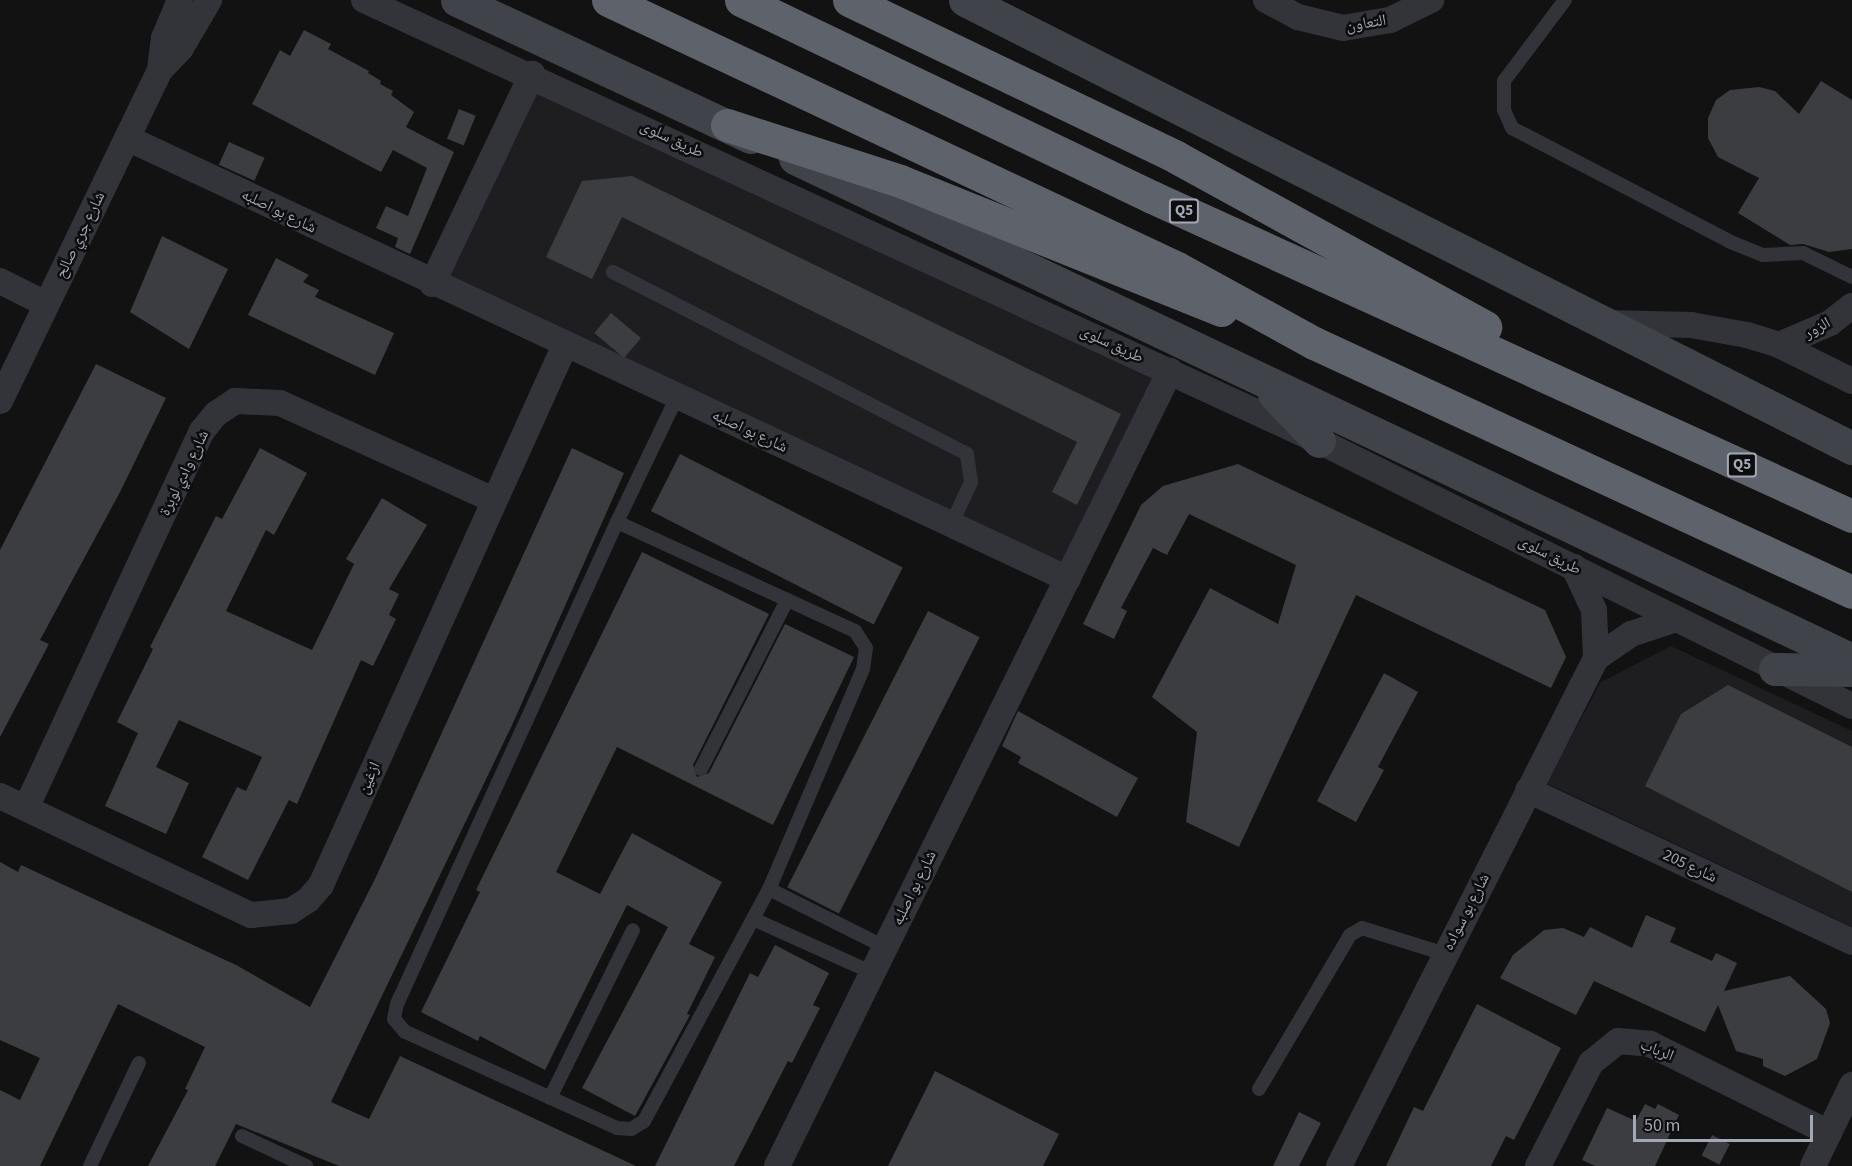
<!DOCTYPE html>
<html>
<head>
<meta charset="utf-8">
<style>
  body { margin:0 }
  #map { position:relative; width:1852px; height:1166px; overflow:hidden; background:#121213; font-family:"Source Sans 3","Noto Naskh Arabic",sans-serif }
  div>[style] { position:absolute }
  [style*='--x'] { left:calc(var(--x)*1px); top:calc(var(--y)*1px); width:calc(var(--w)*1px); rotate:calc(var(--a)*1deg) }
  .built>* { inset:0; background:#1e1e20; transform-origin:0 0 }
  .building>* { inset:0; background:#3c3d41; transform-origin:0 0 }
  .service>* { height:14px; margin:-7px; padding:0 7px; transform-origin:7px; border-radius:7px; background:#323439 }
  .minor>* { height:26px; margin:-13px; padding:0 13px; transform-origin:13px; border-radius:13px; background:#323439 }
  .secondary>* { height:33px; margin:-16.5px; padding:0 16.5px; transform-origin:16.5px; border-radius:16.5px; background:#404349 }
  .motorway>* { height:33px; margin:-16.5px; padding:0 16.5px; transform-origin:16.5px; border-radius:16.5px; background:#5e626a }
  span { translate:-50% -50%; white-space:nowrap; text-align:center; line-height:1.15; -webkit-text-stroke:5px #0d0d0e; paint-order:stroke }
  .shield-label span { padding:2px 4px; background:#0d0d0e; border:2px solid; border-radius:4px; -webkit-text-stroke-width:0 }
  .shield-label { font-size:15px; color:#a2a8b5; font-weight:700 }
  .street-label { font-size:16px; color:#a2a8b5 }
  .scale { position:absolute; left:1633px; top:1115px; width:180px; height:27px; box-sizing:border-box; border:3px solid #a2a8b5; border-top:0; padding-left:8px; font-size:18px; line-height:21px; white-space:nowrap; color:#a2a8b5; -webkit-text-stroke:4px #0d0d0e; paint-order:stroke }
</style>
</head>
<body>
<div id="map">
  <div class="built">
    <div style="left:537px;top:84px;width:688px;height:219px;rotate:25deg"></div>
    <div style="clip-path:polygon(1671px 646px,1852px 731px,1852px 927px,1546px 783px,1601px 682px)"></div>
  </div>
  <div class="building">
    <div style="clip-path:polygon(304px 30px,331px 44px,328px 49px,369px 71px,368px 73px,381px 81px,380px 84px,393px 91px,391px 95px,414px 112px,406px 127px,454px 152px,410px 254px,395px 247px,398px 238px,376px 228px,386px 206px,408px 216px,427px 168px,393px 150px,381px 172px,252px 104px,280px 50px,290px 56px)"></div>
    <div style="clip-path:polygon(1821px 81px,1852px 100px,1852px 249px,1829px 252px,1803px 244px,1790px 245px,1738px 213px,1759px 178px,1718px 157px,1708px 138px,1708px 118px,1716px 100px,1730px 90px,1759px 87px,1775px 91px,1799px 114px)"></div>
    <div style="left:459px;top:109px;width:18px;height:32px;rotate:22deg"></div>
    <div style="left:229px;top:142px;width:39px;height:25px;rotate:24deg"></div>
    <div style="clip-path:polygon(632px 176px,1121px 414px,1077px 505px,1052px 492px,1077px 442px,622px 217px,592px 279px,546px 257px,582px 181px)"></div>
    <div style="clip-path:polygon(162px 236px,228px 269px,189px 349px,130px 312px)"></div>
    <div style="clip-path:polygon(276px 258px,309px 275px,303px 282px,319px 290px,315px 297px,394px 333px,375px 375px,248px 315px)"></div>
    <div style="left:611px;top:313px;width:39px;height:26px;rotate:40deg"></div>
    <div style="clip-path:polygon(96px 364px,166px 398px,120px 492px,40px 640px,49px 644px,0 737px,0 550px)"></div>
    <div style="clip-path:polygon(260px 448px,307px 473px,274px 535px,266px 530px,226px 611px,312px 650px,354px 564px,346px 559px,382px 498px,427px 525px,389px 589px,399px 594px,389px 615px,396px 619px,373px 666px,361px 660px,297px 804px,289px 800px,248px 880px,202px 857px,237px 787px,246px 791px,262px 757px,179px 720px,156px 767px,189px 783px,166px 834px,105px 806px,138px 733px,117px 722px,153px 649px,150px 647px,216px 516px,222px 519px)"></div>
    <div style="clip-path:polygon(572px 448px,624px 473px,513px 723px,331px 1102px,369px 1119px,400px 1056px,636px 1166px,339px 1166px,236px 1124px,215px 1166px,148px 1166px,188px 1090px,185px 1089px,205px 1047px,118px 1004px,40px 1166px,0 1166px,0 1090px,20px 1100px,40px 1058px,0 1040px,0 862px,18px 872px,21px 865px,236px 965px,310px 1007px,375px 879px)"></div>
    <div style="left:680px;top:454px;width:250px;height:64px;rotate:27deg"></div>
    <div style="clip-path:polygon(1238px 464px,1545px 610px,1566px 657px,1551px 688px,1356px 595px,1239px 847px,1186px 822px,1197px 732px,1152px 697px,1210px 588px,1278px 624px,1296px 565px,1189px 514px,1167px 555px,1153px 548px,1121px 608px,1127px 611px,1114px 639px,1083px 624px,1141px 505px,1163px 486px)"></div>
    <div style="clip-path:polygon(642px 552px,769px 614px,693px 765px,697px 777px,709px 773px,785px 624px,854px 657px,773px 825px,617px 747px,556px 872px,600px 894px,632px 833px,722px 882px,689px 944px,715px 957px,687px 1014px,690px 1015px,635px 1116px,582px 1088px,668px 927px,627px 905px,545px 1070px,480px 1036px,478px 1041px,421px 1012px,480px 892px,476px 890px)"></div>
    <div style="left:928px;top:611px;width:58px;height:310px;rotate:27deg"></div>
    <div style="clip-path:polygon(1384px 673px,1418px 692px,1378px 767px,1384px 770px,1356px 822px,1317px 801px)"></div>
    <div style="clip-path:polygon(1728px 685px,1852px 747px,1852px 892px,1645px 786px,1681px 714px)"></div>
    <div style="clip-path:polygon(1018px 711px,1138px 778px,1117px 817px,1018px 763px,1021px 757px,1002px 746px)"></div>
    <div style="clip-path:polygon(1646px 915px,1676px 928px,1670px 942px,1712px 961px,1716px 953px,1737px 963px,1724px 991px,1790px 976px,1826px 1009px,1830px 1023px,1817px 1059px,1785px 1076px,1763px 1066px,1763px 1059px,1736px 1051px,1718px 1005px,1705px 1032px,1594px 981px,1576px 1015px,1500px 978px,1513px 955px,1544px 930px,1563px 928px,1584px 937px,1590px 927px,1632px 948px)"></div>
    <div style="clip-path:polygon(775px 945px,829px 973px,813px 1005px,820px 1008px,792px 1063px,788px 1061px,734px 1166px,655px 1166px,750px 973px,758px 977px)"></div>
    <div style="clip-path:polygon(1477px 1004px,1561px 1048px,1514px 1140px,1506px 1136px,1491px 1166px,1386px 1166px,1414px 1107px,1423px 1111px)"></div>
    <div style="clip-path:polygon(935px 1071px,1059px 1134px,1043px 1166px,888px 1166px)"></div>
    <div style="clip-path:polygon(1645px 1104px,1655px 1109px,1658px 1104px,1679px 1115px,1655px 1166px,1595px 1166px,1582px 1160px,1607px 1108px,1636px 1121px)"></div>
    <div style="clip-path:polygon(1299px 1112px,1321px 1123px,1299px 1166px,1273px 1166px)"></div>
    <div style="left:1712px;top:1135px;width:20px;height:23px;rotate:27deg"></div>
  </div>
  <div class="service">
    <div style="--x:1565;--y:0;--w:101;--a:127"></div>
    <div style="--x:1504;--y:81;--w:29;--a:90"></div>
    <div style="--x:1504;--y:110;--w:20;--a:66"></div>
    <div style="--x:1512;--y:128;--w:249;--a:27.5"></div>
    <div style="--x:1733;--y:243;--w:32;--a:22"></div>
    <div style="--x:1763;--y:255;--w:40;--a:-2.9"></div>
    <div style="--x:1803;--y:253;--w:55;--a:26.1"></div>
    <div style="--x:613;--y:272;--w:398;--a:27.2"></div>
    <div style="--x:967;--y:454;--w:28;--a:82"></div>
    <div style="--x:971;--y:482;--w:47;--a:114.9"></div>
    <div style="--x:617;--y:522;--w:262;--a:24.6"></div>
    <div style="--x:855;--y:631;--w:20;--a:57"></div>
    <div style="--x:866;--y:648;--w:21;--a:98"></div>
    <div style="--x:863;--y:669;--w:239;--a:113.1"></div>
    <div style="--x:769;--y:889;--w:264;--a:118.3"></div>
    <div style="--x:644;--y:1121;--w:15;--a:148"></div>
    <div style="--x:631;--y:1129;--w:14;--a:-176"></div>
    <div style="--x:617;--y:1128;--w:233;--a:-155.6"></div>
    <div style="--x:405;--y:1032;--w:17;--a:-130"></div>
    <div style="--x:394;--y:1019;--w:15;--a:-79"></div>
    <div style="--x:397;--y:1004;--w:530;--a:-65.47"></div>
    <div style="--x:617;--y:522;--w:139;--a:-64.4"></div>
    <div style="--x:701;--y:769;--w:190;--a:-63"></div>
    <div style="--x:769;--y:889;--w:130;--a:26.6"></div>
    <div style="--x:753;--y:919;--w:132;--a:24.2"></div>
    <div style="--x:1259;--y:1089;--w:179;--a:-59.4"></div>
    <div style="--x:1350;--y:935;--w:14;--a:-30"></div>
    <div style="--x:1362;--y:928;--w:87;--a:17.4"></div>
    <div style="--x:550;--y:1098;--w:187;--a:-63.7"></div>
    <div style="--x:242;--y:1136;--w:71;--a:25.1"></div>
    <div style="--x:90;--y:1166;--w:114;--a:-64.6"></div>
  </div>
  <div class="minor">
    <div style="--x:364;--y:0;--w:1052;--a:24.79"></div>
    <div style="--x:1319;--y:441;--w:595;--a:26.44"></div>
    <div style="--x:1266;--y:0;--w:36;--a:28"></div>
    <div style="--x:1298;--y:17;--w:46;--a:13.7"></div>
    <div style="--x:1343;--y:28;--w:48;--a:-9.7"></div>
    <div style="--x:1390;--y:20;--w:46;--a:-26"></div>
    <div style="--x:160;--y:70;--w:32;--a:-83"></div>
    <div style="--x:164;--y:38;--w:41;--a:-67.2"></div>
    <div style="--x:127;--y:138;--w:1039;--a:25.11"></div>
    <div style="--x:0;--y:281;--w:51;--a:26.6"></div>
    <div style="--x:432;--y:284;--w:233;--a:-64.5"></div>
    <div style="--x:1608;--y:323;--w:83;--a:1.4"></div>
    <div style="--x:1691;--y:325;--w:57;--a:10.1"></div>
    <div style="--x:1747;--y:335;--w:34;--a:17"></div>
    <div style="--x:1779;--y:345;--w:81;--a:26.3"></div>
    <div style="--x:1779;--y:345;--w:56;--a:-23.3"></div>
    <div style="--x:1830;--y:323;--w:28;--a:-38"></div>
    <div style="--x:0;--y:401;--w:368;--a:-64.2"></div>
    <div style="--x:160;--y:70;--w:30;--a:-46"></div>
    <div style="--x:181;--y:48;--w:56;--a:-59.7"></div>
    <div style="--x:1574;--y:567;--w:47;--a:65.1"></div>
    <div style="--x:1594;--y:610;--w:48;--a:87.6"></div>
    <div style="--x:1528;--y:790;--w:358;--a:25.1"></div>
    <div style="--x:0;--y:796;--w:278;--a:25.4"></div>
    <div style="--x:251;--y:915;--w:40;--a:-5.7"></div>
    <div style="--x:291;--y:911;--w:20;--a:-33"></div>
    <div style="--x:308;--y:900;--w:20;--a:-49"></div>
    <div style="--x:321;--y:885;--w:593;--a:-65.68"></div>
    <div style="--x:26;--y:808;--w:416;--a:-65"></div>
    <div style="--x:202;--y:431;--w:22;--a:-51"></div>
    <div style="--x:216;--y:414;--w:23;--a:-34"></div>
    <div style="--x:235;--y:401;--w:45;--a:2.5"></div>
    <div style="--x:280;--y:403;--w:235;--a:24.4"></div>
    <div style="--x:777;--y:1166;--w:887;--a:-63.69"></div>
    <div style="--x:1339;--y:1166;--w:569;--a:-63.16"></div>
    <div style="--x:1596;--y:658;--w:42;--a:-34.4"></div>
    <div style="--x:1631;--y:634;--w:44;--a:-18.4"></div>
    <div style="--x:1538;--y:1166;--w:116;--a:-62.8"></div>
    <div style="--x:1591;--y:1063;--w:35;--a:-39"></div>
    <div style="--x:1618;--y:1041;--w:32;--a:5"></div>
    <div style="--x:1650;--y:1044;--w:200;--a:26.4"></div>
    <div style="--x:1813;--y:1166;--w:90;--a:-64.3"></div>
  </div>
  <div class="secondary">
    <div style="--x:457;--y:0;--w:324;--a:25"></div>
    <div style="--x:965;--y:0;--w:994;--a:26.8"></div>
    <div style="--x:795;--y:158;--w:1170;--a:25.4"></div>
    <div style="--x:1274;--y:394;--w:65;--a:46.2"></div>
    <div style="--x:1775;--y:669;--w:77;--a:0.7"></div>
  </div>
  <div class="motorway">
    <div style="--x:608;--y:0;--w:629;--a:25.22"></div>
    <div style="--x:1177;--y:268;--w:156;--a:28.7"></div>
    <div style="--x:1314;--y:343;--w:593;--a:24.84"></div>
    <div style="--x:741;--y:0;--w:456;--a:25.6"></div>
    <div style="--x:1152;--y:197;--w:769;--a:24.5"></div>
    <div style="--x:849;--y:0;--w:363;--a:25.6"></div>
    <div style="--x:1176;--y:157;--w:353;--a:28.8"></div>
    <div style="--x:727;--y:125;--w:182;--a:17.9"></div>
    <div style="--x:900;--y:181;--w:346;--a:21.9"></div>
  </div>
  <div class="shield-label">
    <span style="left:1184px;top:211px">Q5</span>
    <span style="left:1742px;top:465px">Q5</span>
  </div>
  <div class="street-label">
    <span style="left:1366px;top:23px;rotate:-9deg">التعاون</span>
    <span style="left:672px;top:139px;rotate:25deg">طريق سلوى</span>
    <span style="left:279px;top:211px;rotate:26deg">شارع بو اصلبه</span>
    <span style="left:80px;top:235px;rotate:-64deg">شارع جري صالح</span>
    <span style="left:1817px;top:328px;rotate:-28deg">الزور</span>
    <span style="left:1112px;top:344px;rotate:25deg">طريق سلوى</span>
    <span style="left:750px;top:431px;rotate:25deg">شارع بو اصلبه</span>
    <span style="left:184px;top:473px;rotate:-64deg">شارع وادي لوبرة</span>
    <span style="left:1550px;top:555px;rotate:27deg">طريق سلوى</span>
    <span style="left:369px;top:778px;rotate:-66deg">ازغين</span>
    <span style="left:1690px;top:866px;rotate:25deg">شارع 205</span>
    <span style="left:914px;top:888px;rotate:-64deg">شارع بو اصلبه</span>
    <span style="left:1466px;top:912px;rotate:-63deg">شارع بو سواده</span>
    <span style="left:1657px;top:1050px;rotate:22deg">الرباب</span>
  </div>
  <div class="scale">50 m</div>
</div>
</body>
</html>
